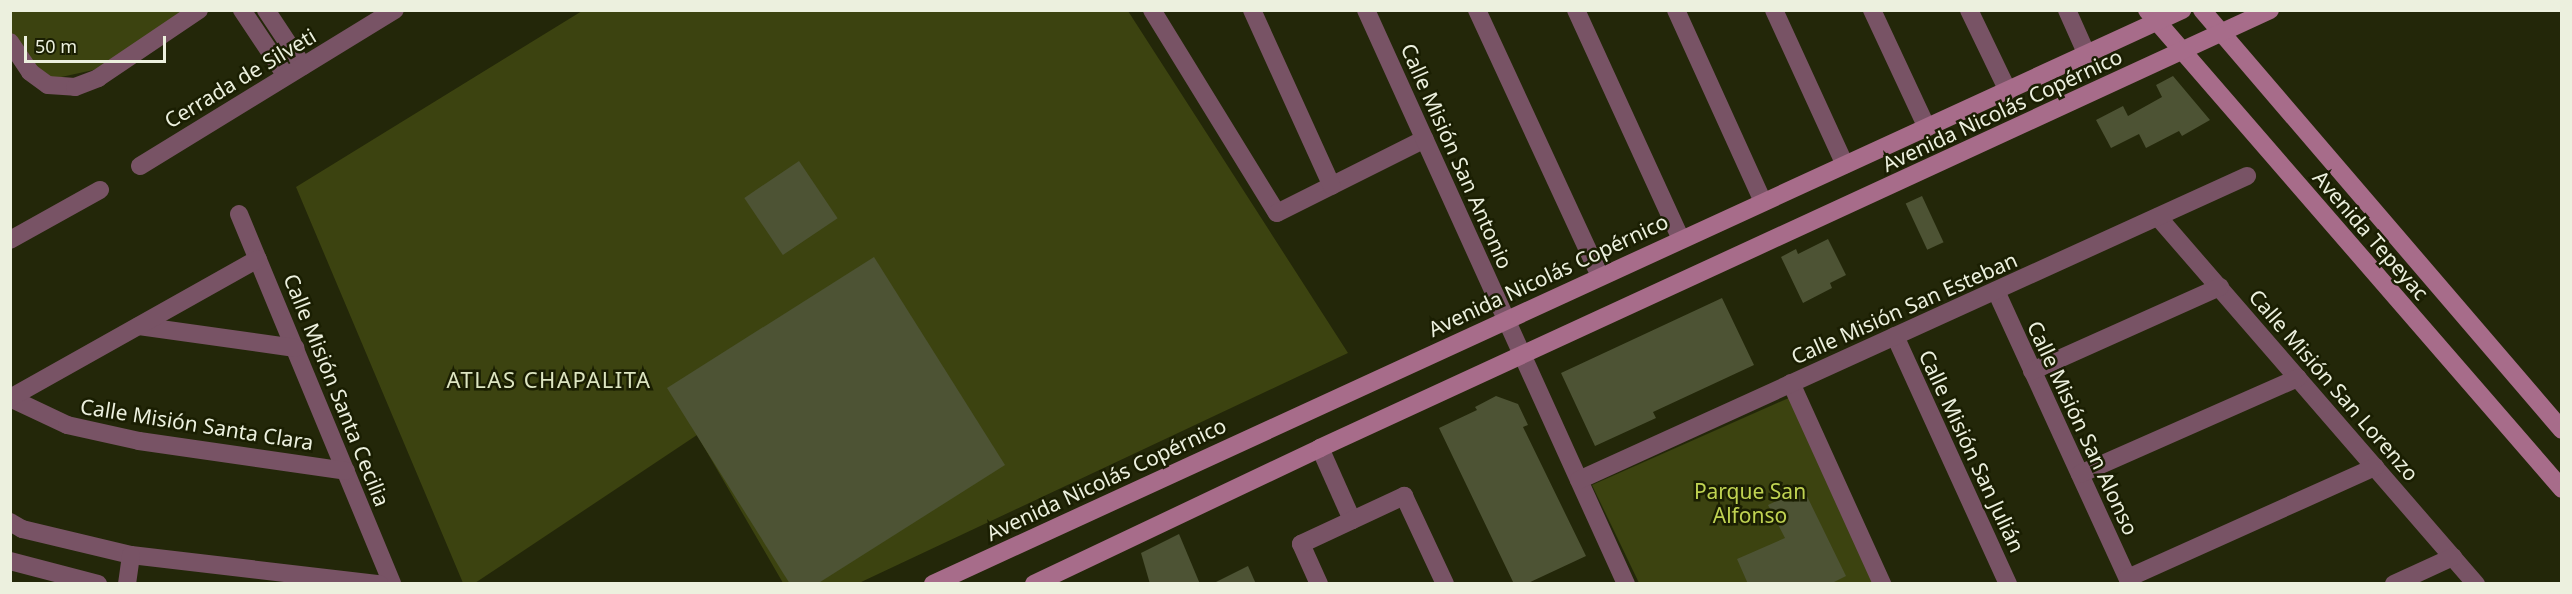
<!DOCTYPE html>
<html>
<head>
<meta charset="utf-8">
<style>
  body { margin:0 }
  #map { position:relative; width:2572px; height:594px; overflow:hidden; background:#232709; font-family:"Noto Sans",sans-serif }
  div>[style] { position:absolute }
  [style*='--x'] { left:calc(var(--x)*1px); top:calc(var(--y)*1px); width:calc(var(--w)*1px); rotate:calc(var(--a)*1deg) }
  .green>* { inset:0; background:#3c4310 }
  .building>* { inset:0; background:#4d5334; transform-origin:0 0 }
  .street>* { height:18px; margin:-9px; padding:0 9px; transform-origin:9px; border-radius:9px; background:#785365 }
  .secondary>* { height:18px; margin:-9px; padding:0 9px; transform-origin:9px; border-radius:9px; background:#a76c8a }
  span { translate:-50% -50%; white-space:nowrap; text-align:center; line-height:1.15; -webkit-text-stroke:5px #1a1e02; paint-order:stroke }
  .street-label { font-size:21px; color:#ecf0de }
  .park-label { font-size:21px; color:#c0d352 }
  .neighbourhood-label { font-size:22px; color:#dee6c2; letter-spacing:1.5px }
  .frame { position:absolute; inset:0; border:12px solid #ecf0de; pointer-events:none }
  .scale { position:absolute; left:24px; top:36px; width:142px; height:27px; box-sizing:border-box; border:3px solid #ecf0de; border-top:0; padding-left:8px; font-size:18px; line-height:21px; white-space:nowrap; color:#ecf0de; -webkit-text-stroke:4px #1a1e02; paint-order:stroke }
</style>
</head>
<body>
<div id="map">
  <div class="green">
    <div style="clip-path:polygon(10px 11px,188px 11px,98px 69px,52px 79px,35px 68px,11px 33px)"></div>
    <div style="clip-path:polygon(582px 11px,1128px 11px,1348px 353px,859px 583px,783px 583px,697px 435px,475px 583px,463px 583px,296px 187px)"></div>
    <div style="clip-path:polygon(1791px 397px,1874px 583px,1639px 583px,1592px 485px)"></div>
  </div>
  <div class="building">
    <div style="clip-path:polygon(2173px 76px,2210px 120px,2182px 136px,2179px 131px,2146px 148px,2139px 134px,2111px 148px,2096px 120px,2123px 106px,2128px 116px,2162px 97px,2156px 85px)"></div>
    <div style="left:799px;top:161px;width:69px;height:66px;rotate:56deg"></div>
    <div style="left:1922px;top:196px;width:51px;height:18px;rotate:65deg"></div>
    <div style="clip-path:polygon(1828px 239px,1846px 275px,1830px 283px,1832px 288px,1803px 303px,1781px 257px,1796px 249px,1798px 254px)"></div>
    <div style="clip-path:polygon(874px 257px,1005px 465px,817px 584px,790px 584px,667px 388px)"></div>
    <div style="clip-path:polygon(1722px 298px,1754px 365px,1653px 412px,1656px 418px,1595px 446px,1561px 373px)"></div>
    <div style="clip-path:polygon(1496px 396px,1518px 404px,1528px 425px,1523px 427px,1586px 556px,1526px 584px,1514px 584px,1439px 428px,1477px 410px,1475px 407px)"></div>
    <div style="clip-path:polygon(1803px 488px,1846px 576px,1830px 584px,1748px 584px,1737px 559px,1785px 538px,1768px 505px)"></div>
    <div style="clip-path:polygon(1179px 534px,1200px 584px,1150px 584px,1141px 553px)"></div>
    <div style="clip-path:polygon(1248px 566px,1256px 584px,1212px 584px)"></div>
  </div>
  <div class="street">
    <div style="--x:242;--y:10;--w:79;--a:56.3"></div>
    <div style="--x:266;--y:10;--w:67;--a:56.5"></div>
    <div style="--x:1152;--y:10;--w:238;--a:58.4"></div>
    <div style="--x:1277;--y:213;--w:165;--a:-26.6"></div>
    <div style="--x:1252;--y:10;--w:193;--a:65.6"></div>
    <div style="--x:1366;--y:10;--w:630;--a:65.63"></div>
    <div style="--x:1477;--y:10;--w:293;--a:65.2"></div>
    <div style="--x:1576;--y:10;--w:252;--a:65.4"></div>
    <div style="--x:1676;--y:10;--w:211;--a:65.6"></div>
    <div style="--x:1774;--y:10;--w:170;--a:65.4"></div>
    <div style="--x:1872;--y:10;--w:130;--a:65"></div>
    <div style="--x:1969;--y:10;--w:90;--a:64.3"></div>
    <div style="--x:2067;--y:10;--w:49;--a:66"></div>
    <div style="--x:10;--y:42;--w:36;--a:56"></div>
    <div style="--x:30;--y:72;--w:22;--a:36"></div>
    <div style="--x:48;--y:85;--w:27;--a:4"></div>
    <div style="--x:75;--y:87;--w:25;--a:-21"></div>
    <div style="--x:98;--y:78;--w:122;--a:-34"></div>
    <div style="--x:140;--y:166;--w:299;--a:-31.5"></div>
    <div style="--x:239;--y:214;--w:400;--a:67.5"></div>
    <div style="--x:2158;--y:217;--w:486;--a:49.1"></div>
    <div style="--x:10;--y:240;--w:103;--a:-29.1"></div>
    <div style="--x:1996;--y:291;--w:322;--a:65.4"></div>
    <div style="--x:139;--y:326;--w:158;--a:8"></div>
    <div style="--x:1895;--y:336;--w:273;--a:65.5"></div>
    <div style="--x:2032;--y:371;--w:206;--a:-24.1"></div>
    <div style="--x:1791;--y:383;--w:221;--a:65.6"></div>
    <div style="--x:10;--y:398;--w:63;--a:25.3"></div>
    <div style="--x:67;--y:425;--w:74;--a:12.5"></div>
    <div style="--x:139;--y:441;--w:209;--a:8.2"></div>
    <div style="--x:10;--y:398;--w:284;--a:-29.3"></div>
    <div style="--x:1320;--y:448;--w:79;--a:66"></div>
    <div style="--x:2080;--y:474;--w:238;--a:-23.8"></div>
    <div style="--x:1579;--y:480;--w:734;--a:-24.47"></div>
    <div style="--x:10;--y:522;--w:14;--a:30"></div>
    <div style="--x:22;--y:529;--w:112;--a:13.4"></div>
    <div style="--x:131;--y:555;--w:250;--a:6.7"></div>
    <div style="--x:10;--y:561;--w:91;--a:14.6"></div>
    <div style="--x:2128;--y:578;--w:271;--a:-24.2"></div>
    <div style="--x:127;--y:584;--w:29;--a:-82"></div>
    <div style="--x:1319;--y:584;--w:44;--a:-114.2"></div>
    <div style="--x:1301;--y:544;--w:114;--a:-25"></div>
    <div style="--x:1404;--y:496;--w:97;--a:65"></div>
    <div style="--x:2394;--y:584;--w:65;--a:-24.6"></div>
  </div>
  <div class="secondary">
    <div style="--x:2147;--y:10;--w:634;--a:49.09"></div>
    <div style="--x:2202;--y:10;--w:553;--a:49.4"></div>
    <div style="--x:933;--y:584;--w:1375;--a:-24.68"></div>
    <div style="--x:1034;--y:584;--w:317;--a:-25.4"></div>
    <div style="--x:1320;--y:448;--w:1046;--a:-24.75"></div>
  </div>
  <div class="street-label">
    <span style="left:240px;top:78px;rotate:-31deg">Cerrada de Silveti</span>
    <span style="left:2002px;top:110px;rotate:-25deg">Avenida Nicolás Copérnico</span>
    <span style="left:1457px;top:156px;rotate:66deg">Calle Misión San Antonio</span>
    <span style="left:2371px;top:235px;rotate:49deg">Avenida Tepeyac</span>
    <span style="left:1548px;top:275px;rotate:-25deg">Avenida Nicolás Copérnico</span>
    <span style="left:1904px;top:308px;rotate:-24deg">Calle Misión San Esteban</span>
    <span style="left:2334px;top:385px;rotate:49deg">Calle Misión San Lorenzo</span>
    <span style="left:337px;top:390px;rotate:68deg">Calle Misión Santa Cecilia</span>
    <span style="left:197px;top:424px;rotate:9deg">Calle Misión Santa Clara</span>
    <span style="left:2083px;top:428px;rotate:65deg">Calle Misión San Alonso</span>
    <span style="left:1972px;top:451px;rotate:65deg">Calle Misión San Julián</span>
    <span style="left:1106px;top:479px;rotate:-25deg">Avenida Nicolás Copérnico</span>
  </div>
  <div class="park-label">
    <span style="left:1750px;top:503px">Parque San<br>Alfonso</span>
  </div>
  <div class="neighbourhood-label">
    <span style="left:549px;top:380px">ATLAS CHAPALITA</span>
  </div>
  <div class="frame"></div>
  <div class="scale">50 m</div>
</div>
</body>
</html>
